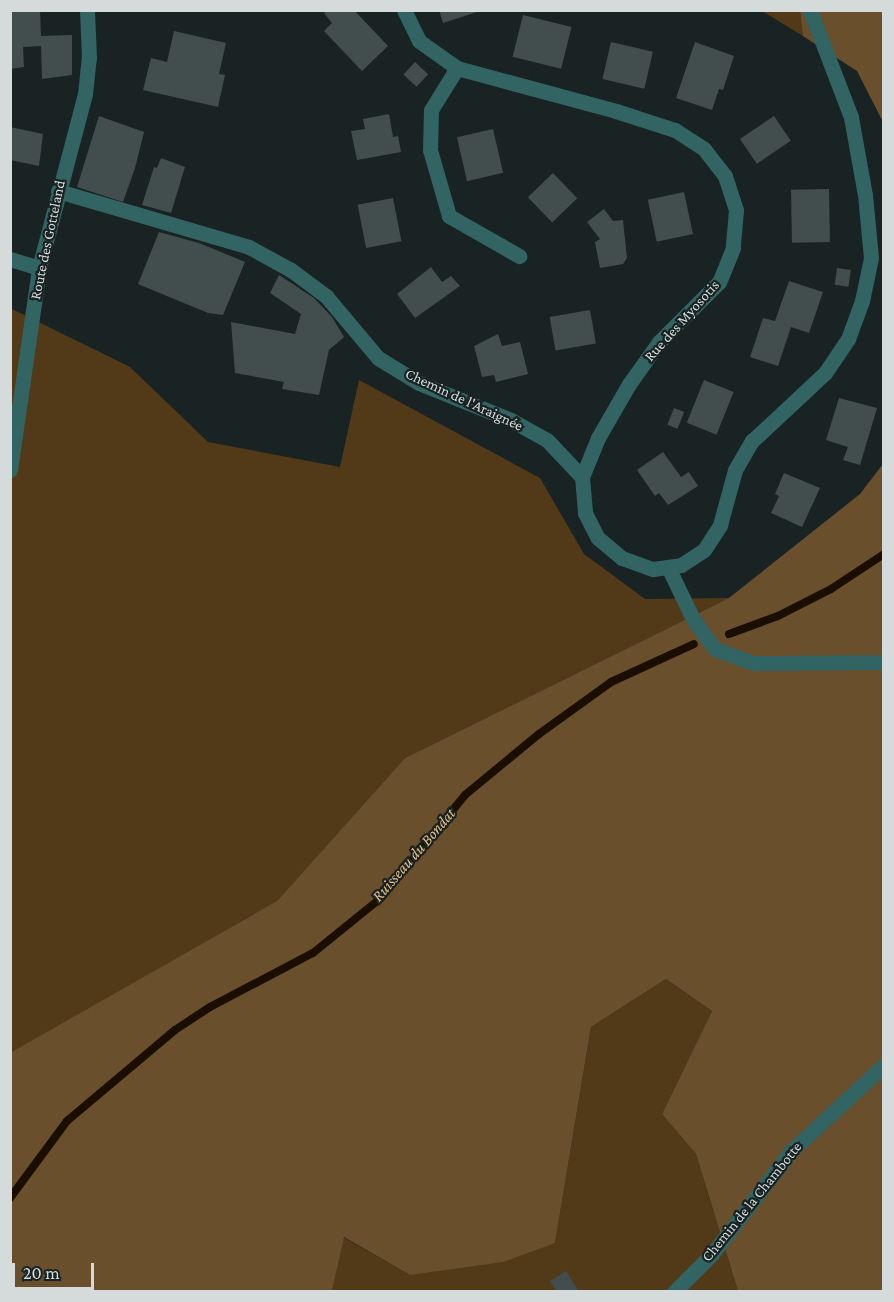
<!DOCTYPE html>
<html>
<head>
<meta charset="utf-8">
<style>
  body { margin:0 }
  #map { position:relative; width:894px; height:1302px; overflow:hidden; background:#192323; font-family:"Crimson Pro",serif }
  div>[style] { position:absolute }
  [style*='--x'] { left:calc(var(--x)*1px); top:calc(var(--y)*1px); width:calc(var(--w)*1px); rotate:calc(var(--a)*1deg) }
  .green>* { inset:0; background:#523a18 }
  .forest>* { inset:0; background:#6a4f2c }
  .stream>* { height:8px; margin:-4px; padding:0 4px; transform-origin:4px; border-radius:4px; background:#1a0e00 }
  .building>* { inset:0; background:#424d4d; transform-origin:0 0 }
  .minor>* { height:15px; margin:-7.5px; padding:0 7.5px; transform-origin:7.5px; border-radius:7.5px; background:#316463 }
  span { translate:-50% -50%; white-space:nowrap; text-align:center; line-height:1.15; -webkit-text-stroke:4.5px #192323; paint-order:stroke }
  .street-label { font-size:15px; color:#d5dbdb }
  .water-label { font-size:16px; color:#eabd82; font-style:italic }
  .frame { position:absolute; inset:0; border:12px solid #d5dbdb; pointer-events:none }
  .scale { position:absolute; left:12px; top:1263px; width:82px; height:27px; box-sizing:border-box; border:3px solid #d5dbdb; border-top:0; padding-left:8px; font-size:18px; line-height:21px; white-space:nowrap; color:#d5dbdb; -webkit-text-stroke:4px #192323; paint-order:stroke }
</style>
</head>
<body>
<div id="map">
  <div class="green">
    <div style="clip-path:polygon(762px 11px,800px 11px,803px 36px)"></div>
    <div style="clip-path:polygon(10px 308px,130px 367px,208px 442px,340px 467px,359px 380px,540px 478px,584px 554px,645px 599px,729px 598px,405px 758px,277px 901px,11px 1053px)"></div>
    <div style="clip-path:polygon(666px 979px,712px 1011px,662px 1114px,696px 1154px,738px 1291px,332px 1292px,343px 1237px,410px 1275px,555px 1243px,591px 1027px)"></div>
  </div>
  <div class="forest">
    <div style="clip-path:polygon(800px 11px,883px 11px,883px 122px,857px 71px,803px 36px)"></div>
    <div style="clip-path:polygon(883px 464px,883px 1291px,738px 1291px,696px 1154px,662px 1114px,712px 1011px,666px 979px,591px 1027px,555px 1243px,503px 1262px,410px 1275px,344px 1237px,332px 1291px,11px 1291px,10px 1053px,277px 901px,405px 758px,729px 598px,860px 494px)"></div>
  </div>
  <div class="stream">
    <div style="--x:729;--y:634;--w:52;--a:-20.2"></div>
    <div style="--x:778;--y:616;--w:59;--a:-27"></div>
    <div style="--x:831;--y:589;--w:64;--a:-33.4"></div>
    <div style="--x:10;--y:1198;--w:96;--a:-53.5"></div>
    <div style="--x:67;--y:1121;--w:141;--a:-40.1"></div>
    <div style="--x:175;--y:1030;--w:42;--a:-33.3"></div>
    <div style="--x:210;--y:1007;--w:116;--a:-27.7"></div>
    <div style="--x:313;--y:953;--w:87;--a:-39"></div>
    <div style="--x:381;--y:898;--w:133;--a:-50.8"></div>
    <div style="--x:465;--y:795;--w:96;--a:-39.5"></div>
    <div style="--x:539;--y:734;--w:89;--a:-35.8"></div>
    <div style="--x:611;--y:682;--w:91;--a:-24.6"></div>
  </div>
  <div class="building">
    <div style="clip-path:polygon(10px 10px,40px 10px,41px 36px,72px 35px,72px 75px,42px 79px,41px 46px,23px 47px,24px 67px,10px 69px)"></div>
    <div style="clip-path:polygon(327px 10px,354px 10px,388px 46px,362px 71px,324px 31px,332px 23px,324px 13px)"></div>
    <div style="clip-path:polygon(439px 10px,480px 10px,480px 11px,443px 23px)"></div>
    <div style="left:523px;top:15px;width:50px;height:43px;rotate:14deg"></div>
    <div style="clip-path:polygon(174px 31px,226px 43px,219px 74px,225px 75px,218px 107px,143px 90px,151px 58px,167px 62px)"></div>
    <div style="left:611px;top:42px;width:43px;height:38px;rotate:13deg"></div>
    <div style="clip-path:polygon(695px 42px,734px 56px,723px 90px,719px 89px,712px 110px,676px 98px)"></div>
    <div style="left:415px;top:62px;width:18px;height:17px;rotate:43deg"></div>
    <div style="clip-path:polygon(389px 114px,393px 137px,398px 136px,401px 152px,357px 160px,351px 131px,365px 129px,363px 119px)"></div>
    <div style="clip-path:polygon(99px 116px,144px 132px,135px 168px,123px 202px,77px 187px)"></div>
    <div style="left:774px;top:116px;width:30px;height:41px;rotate:56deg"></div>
    <div style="clip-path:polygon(10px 127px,43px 134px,39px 166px,10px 160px)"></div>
    <div style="left:493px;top:129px;width:45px;height:37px;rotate:77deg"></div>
    <div style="clip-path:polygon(161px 158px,185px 167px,171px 213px,142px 205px,154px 167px,157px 168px)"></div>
    <div style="left:553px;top:173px;width:35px;height:35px;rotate:46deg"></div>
    <div style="left:829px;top:189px;width:53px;height:38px;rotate:89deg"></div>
    <div style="left:684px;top:192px;width:43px;height:37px;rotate:78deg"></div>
    <div style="left:393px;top:198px;width:44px;height:36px;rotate:79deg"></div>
    <div style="clip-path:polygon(604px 209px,613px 221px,623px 220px,627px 258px,623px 264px,600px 268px,595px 242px,600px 239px,587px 222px)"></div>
    <div style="clip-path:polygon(159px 232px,199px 243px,245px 262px,223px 315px,208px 313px,138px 284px)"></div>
    <div style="clip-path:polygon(431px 267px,442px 282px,451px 276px,460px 286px,415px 318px,397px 294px)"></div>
    <div style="left:837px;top:268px;width:14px;height:17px;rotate:8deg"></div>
    <div style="clip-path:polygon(279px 275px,314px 298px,332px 317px,344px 337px,329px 350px,319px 395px,282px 389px,284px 382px,235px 373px,231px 322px,295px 334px,301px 314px,270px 293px)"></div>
    <div style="clip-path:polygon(789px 281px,823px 292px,809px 333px,791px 327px,778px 366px,750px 357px,763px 318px,775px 321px)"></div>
    <div style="left:590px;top:310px;width:34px;height:41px;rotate:80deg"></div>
    <div style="clip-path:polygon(498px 334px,502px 346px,520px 342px,528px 374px,496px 382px,494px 375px,482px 377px,474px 346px)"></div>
    <div style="left:704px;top:380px;width:32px;height:46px;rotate:22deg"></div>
    <div style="clip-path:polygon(839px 398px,877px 408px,860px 465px,843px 460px,848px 447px,826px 440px)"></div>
    <div style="left:674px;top:408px;width:11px;height:18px;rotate:22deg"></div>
    <div style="clip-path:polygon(663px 452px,681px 477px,689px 472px,698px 486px,668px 505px,659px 493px,655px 496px,637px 470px)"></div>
    <div style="clip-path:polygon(784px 473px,820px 488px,802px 527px,771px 513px,779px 496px,775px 494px)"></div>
    <div style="clip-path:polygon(566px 1271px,579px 1292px,557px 1292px,550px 1281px)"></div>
  </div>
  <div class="minor">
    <div style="--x:404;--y:10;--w:34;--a:64"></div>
    <div style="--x:419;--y:41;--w:47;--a:35.4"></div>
    <div style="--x:457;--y:68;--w:165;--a:15.1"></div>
    <div style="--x:616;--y:111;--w:62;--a:17.9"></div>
    <div style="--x:675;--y:130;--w:35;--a:33"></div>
    <div style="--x:704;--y:149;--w:34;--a:52"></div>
    <div style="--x:725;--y:176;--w:36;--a:72"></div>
    <div style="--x:736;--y:210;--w:38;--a:95"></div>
    <div style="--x:733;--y:248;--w:37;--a:112"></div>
    <div style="--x:719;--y:282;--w:85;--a:135"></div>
    <div style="--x:659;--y:342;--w:52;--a:125.5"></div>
    <div style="--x:629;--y:384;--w:62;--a:119.9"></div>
    <div style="--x:598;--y:438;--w:42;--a:112.3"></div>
    <div style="--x:582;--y:477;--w:36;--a:85"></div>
    <div style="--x:585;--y:513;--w:28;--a:63"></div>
    <div style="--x:598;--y:538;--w:31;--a:40"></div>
    <div style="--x:622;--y:558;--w:33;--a:20"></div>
    <div style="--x:653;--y:569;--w:28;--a:-8"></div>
    <div style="--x:681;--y:565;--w:27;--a:-33"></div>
    <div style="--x:704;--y:550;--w:30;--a:-57"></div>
    <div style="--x:720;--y:525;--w:57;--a:-74.7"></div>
    <div style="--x:735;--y:470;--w:34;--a:-60"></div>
    <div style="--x:752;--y:441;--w:100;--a:-43"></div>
    <div style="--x:825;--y:373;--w:41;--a:-55.9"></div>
    <div style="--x:848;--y:339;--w:40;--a:-69.8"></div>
    <div style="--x:862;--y:301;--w:44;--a:-78.2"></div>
    <div style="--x:871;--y:258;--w:63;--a:-95.4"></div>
    <div style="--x:865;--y:195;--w:79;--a:-100.2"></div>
    <div style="--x:851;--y:117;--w:115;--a:-111"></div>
    <div style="--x:457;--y:68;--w:49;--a:121.8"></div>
    <div style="--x:431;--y:110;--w:40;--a:91.4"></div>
    <div style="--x:430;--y:150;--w:69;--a:73.9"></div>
    <div style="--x:449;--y:216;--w:81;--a:29.7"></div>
    <div style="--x:58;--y:191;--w:199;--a:16.3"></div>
    <div style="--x:249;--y:247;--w:48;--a:28.7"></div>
    <div style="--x:291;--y:270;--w:44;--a:36.6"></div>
    <div style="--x:326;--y:296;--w:81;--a:50"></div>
    <div style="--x:378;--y:358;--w:48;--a:31.4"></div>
    <div style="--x:419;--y:383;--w:99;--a:21.9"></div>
    <div style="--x:511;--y:420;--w:41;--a:29.1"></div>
    <div style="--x:547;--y:440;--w:51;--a:46.6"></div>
    <div style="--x:10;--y:259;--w:30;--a:17"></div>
    <div style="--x:10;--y:470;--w:204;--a:-81.8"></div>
    <div style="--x:39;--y:268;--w:180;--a:-75.2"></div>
    <div style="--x:85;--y:94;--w:36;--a:-84"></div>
    <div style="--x:89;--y:58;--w:48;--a:-92.4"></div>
    <div style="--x:668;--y:567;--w:58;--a:64.3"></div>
    <div style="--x:693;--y:619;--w:37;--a:54"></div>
    <div style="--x:715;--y:649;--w:40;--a:20.2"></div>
    <div style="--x:753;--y:663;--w:131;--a:-0.4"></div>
    <div style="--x:674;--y:1292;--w:54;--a:-45"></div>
    <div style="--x:712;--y:1254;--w:130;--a:-52.5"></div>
    <div style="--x:791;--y:1151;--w:127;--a:-42.8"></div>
  </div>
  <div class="street-label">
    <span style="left:48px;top:240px;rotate:-78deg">Route des Gotteland</span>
    <span style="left:682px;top:321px;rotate:-48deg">Rue des Myosotis</span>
    <span style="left:464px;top:400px;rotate:25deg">Chemin de l'Araignée</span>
    <span style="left:752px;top:1202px;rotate:-51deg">Chemin de la Chambotte</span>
  </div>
  <div class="water-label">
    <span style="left:414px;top:855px;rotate:-49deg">Ruisseau du Bondat</span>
  </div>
  <div class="frame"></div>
  <div class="scale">20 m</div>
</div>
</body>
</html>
